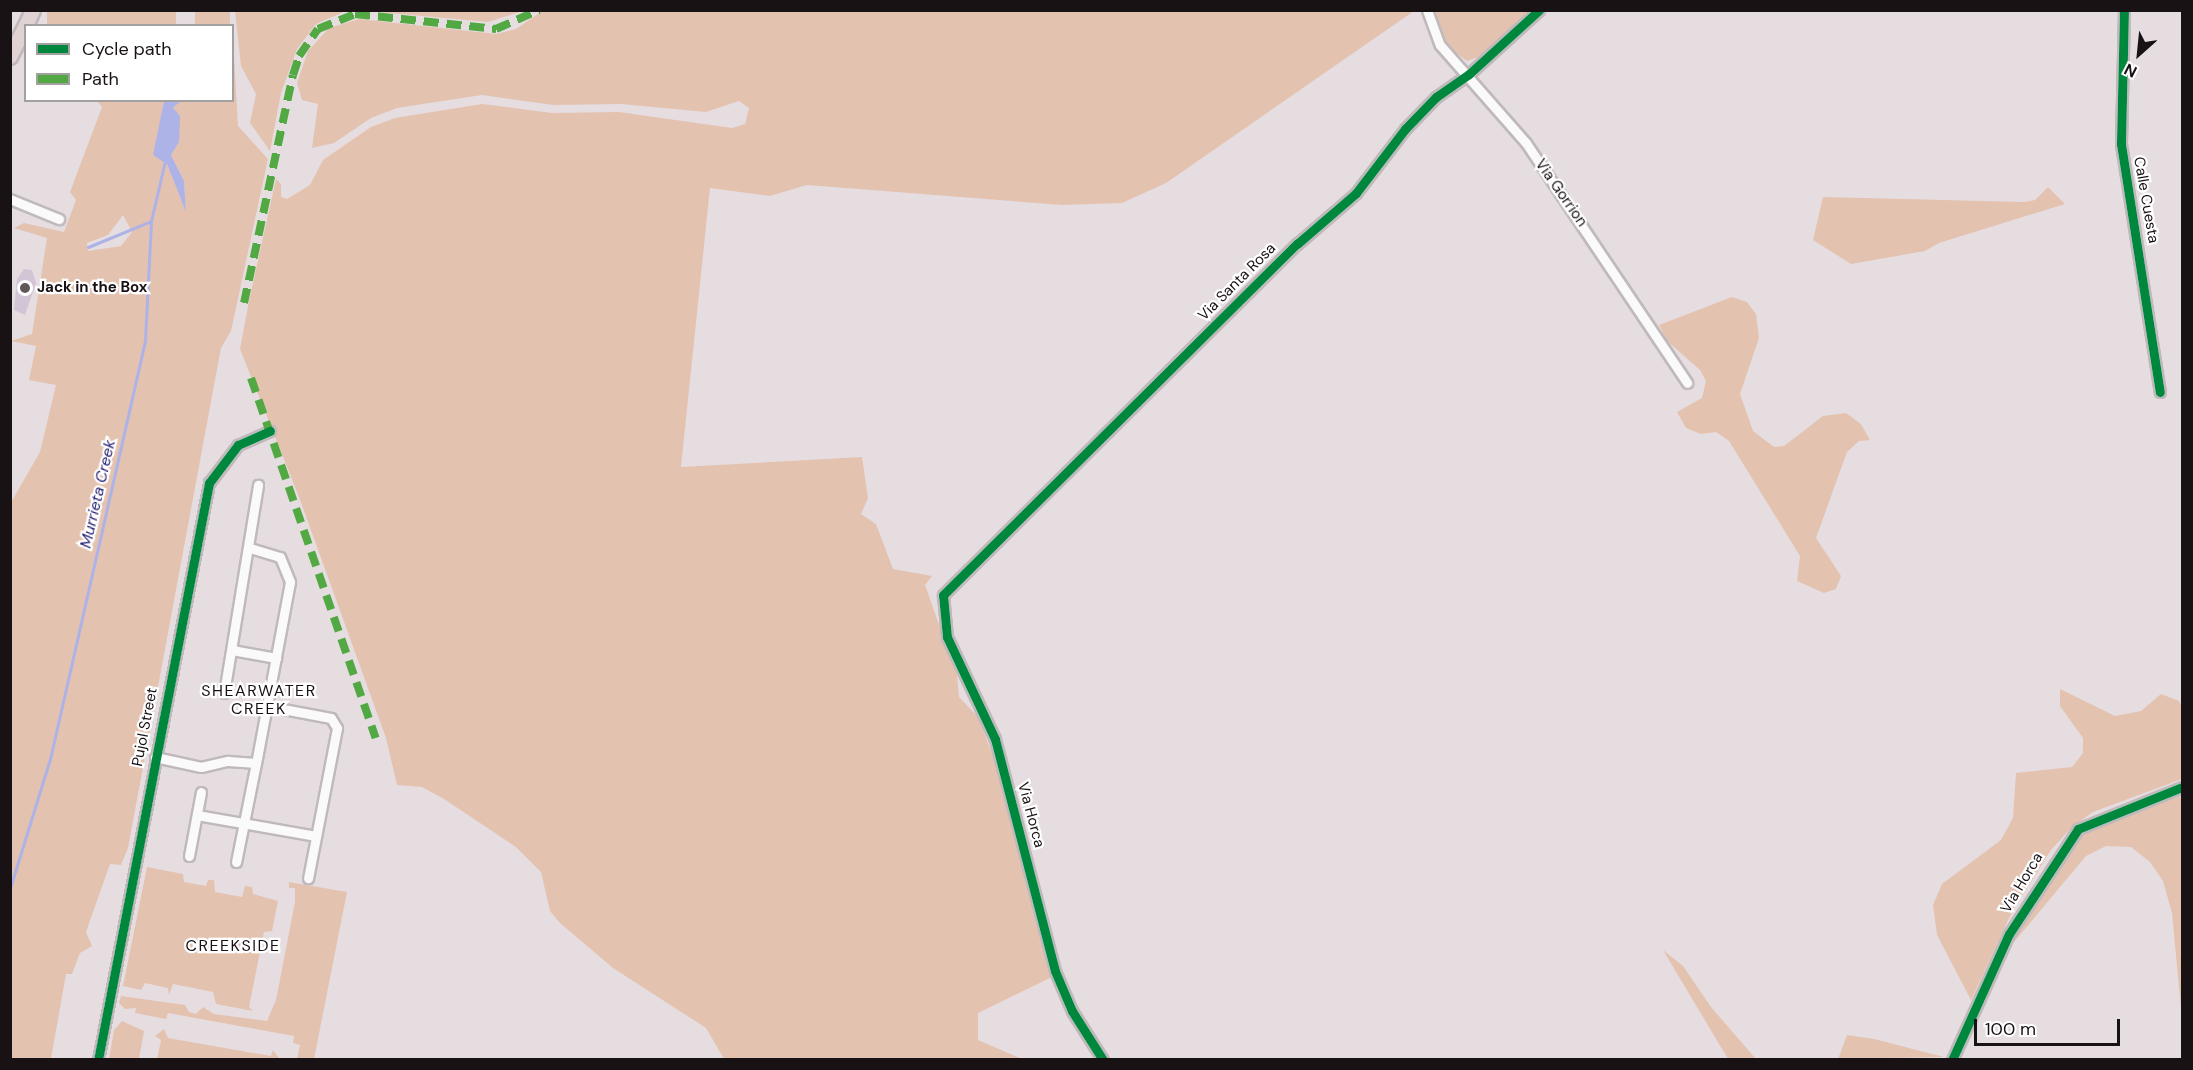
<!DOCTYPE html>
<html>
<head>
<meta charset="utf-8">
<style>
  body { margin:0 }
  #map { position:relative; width:2193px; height:1070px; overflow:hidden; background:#e6dde1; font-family:"DM Sans",sans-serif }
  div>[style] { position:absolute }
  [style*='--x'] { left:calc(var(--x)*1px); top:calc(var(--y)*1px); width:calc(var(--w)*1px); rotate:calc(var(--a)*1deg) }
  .green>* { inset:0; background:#e4c2b0; transform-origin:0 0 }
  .water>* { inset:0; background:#adb2e7 }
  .stream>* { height:3px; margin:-1.5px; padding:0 1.5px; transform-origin:1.5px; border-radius:1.5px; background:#adb2e7 }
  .building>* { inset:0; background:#d2c5d5 }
  .roads { filter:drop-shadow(2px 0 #c0b9bc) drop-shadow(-2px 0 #c0b9bc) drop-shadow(0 2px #c0b9bc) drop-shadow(0 -2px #c0b9bc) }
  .minor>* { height:9px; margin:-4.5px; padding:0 4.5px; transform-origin:4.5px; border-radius:4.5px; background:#fbfafa }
  .highway>* { height:14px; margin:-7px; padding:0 7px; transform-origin:7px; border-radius:7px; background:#e1d2d3 }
  .quiet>* { height:8px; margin-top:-4px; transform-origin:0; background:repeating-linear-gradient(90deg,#52a842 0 15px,transparent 0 23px) }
  .cycleway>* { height:9px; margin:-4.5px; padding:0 4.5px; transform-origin:4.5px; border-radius:4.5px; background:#00873e }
  .dots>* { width:16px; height:16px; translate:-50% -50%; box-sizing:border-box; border:3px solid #fff; border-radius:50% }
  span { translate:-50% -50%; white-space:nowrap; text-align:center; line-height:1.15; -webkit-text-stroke:4.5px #fff; paint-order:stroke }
  .street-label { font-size:15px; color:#181215 }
  .poi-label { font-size:15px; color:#181215; font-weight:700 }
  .left { translate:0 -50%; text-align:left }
  .water-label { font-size:16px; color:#241e73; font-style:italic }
  .neighbourhood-label { font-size:16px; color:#181215; letter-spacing:1.5px }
  .frame { position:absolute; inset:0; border:12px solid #181215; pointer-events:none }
  .legend { position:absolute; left:24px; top:24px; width:210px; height:78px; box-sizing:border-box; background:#fff; border:2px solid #a3a0a1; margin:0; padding:8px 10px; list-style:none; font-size:18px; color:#181215 }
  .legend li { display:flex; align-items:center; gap:12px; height:30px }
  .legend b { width:30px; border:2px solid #a3a0a1 }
  .north { position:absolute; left:2109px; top:24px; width:60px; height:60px; -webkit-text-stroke:4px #fff; paint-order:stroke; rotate:207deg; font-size:16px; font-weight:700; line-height:24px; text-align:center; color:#181215 }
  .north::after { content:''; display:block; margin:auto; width:21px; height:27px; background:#181215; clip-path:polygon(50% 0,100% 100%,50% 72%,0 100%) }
  .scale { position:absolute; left:1974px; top:1019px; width:146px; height:27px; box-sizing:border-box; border:3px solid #181215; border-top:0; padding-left:8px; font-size:18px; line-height:21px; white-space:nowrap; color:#181215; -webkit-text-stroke:4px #fff; paint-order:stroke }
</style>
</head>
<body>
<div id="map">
  <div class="green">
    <div style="clip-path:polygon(544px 10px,1414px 11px,1166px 183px,1122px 203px,1062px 205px,807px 185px,770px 196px,710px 188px,681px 467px,862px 457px,868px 498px,861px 514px,876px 524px,893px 569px,932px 576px,925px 585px,957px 675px,959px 697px,978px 717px,993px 756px,1050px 978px,978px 1013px,978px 1040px,1022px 1059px,724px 1059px,706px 1028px,613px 968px,560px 923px,550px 911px,541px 872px,516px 847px,444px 799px,422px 787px,397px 785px,386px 738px,299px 497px,240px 349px,249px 301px,276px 179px,281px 184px,281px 197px,287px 199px,310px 185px,323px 160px,371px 127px,395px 118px,482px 104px,552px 113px,619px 112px,732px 128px,745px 124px,749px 108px,739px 101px,706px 112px,621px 104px,553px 105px,482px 95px,397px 108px,371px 118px,334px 143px,312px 148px,318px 104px,302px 100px,297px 83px,308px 51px,329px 28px,359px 19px,496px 34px,516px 29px)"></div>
    <div style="left:47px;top:11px;width:129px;height:17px"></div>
    <div style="left:195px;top:11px;width:35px;height:15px"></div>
    <div style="clip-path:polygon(235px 11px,346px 11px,316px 24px,297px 49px,281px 93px,270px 151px,250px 123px,256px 94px,241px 66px)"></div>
    <div style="clip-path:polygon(367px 11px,523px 10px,523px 11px,488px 22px)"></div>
    <div style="clip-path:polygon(1433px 11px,1531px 11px,1484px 55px,1467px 61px,1447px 46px)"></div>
    <div style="clip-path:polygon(evenodd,233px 38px,238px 126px,268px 159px,231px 331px,221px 348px,128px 848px,121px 865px,110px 864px,86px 932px,92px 946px,80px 953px,72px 974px,66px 974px,51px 1059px,11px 1059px,10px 504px,40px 452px,56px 385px,29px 380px,36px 346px,11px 341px,32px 334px,47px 238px,14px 228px,24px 223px,64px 232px,76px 200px,70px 192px,102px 107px,97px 101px,164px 101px,154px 155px,167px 164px,186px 211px,184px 181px,171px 155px,179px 142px,173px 108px,181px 101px,232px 100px,233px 38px,123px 215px,132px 232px,121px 246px,88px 251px,87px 243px,108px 235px,123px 215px)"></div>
    <div style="clip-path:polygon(2048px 187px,2065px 204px,1939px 243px,1925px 251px,1851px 264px,1813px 240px,1823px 197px,2024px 202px,2035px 200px)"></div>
    <div style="clip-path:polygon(1732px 297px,1747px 302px,1756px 314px,1759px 338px,1740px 394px,1753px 431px,1774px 447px,1784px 446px,1823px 416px,1846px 413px,1861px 424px,1870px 440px,1859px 441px,1847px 452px,1816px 538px,1841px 576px,1836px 589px,1824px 593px,1797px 581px,1800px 556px,1729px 441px,1716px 432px,1701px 434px,1686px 428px,1677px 412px,1702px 398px,1706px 381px,1700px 370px,1666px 340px,1659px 325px)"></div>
    <div style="clip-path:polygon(2060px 689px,2115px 716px,2141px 711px,2161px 694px,2179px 701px,2182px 707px,2182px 779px,2093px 812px,2072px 827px,2051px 850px,2012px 912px,1971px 1000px,1937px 935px,1933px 905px,1942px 884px,2001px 840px,2013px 818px,2016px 773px,2072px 767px,2083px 753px,2083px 738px,2060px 706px)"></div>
    <div style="clip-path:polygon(2182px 796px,2182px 1019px,2172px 913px,2163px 881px,2150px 862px,2131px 847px,2106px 846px,2086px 856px,2009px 948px,2076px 835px,2100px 822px)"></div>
    <div style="clip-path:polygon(147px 867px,183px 874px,184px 882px,206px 886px,208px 880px,214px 880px,215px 892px,242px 897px,245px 886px,252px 887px,253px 894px,278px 901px,272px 931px,264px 932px,249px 1007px,253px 1011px,216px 1004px,213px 992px,173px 984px,169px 995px,168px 988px,145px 983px,141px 990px,123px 986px)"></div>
    <div style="clip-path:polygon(289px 882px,347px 892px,314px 1059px,297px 1059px,300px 1045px,293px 1043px,294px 1036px,168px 1013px,166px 1019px,135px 1013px,136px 1008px,125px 1009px,119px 1003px,121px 996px,185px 1005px,189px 1012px,196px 1014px,203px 1007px,214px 1014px,267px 1021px,276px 1000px,295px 902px,295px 888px,289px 888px)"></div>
    <div style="clip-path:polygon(1663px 950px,1683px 966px,1711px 1007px,1756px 1059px,1728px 1059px)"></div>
    <div style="clip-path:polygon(122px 1021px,144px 1031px,139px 1059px,109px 1059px,114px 1030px)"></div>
    <div style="clip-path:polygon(164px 1029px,168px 1038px,271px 1056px,273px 1050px,280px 1059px,157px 1059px,161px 1040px,155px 1036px)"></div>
    <div style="clip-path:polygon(1847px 1035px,1874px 1039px,1944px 1057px,1838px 1059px)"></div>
  </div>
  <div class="water">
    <div style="clip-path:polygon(164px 101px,181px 101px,173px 108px,180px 116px,179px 142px,171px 155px,184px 181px,186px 212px,167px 164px,153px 155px)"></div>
  </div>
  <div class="stream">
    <div style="--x:88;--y:247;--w:68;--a:-22.4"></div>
    <div style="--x:10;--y:888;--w:135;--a:-72.8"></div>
    <div style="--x:50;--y:759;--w:430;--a:-77.2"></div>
    <div style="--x:145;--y:340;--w:119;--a:-87.1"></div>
    <div style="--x:151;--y:221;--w:62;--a:-76.9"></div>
  </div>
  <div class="building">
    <div style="clip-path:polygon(24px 269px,32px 270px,36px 283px,25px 315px,14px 310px,17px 279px)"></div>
  </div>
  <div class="roads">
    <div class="minor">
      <div style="--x:1427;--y:10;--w:37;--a:70"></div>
      <div style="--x:1440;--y:45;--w:130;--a:48.7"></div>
      <div style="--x:1526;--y:143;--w:289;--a:56.1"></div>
      <div style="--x:2124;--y:10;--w:134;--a:91.3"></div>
      <div style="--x:2121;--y:144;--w:251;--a:81.1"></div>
      <div style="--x:10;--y:199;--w:53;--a:22.2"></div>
      <div style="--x:250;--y:548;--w:31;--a:17"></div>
      <div style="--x:280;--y:557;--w:27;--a:68"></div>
      <div style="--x:290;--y:582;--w:184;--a:100.6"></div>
      <div style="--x:232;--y:650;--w:45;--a:10.3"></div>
      <div style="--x:224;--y:693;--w:211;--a:-80.7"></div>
      <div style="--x:267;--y:706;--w:65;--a:10.6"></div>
      <div style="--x:331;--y:718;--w:12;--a:59"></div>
      <div style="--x:337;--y:728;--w:153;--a:100.9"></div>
      <div style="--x:155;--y:757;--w:47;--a:12.3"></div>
      <div style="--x:201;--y:767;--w:28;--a:-13"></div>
      <div style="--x:228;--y:761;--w:28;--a:4"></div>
      <div style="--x:256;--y:763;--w:101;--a:101.4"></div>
      <div style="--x:197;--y:815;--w:121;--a:10"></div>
      <div style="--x:189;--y:856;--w:65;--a:-79.4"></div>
      <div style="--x:98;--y:1060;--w:588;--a:-79.11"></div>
      <div style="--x:209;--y:483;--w:48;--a:-52.7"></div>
      <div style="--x:238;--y:445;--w:35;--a:-24"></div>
      <div style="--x:1103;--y:1060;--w:58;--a:-122.3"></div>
      <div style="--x:1072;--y:1011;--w:43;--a:-113"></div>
      <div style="--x:1055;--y:971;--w:240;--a:-104.5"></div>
      <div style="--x:995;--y:739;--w:113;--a:-115.2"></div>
      <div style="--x:947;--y:637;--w:42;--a:-95.4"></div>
      <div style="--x:943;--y:595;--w:499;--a:-44.8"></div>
      <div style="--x:1297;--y:244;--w:78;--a:-40.8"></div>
      <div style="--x:1356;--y:193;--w:81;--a:-52.6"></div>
      <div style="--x:1405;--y:129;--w:45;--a:-45.9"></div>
      <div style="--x:1436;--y:97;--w:40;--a:-34.9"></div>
      <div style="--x:1469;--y:74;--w:95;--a:-42.4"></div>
      <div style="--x:1952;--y:1060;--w:138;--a:-65.7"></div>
      <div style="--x:2009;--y:934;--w:126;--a:-56.7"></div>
      <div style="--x:2078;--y:829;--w:112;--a:-22"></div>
    </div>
    <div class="highway">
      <div style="--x:26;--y:26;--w:17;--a:-66"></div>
      <div style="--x:10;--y:57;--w:35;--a:-63"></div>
    </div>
  </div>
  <div class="quiet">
    <div style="--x:244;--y:303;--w:233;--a:-77.9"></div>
    <div style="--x:293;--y:75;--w:20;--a:-72"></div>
    <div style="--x:299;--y:56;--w:33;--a:-55"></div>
    <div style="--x:318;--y:29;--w:40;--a:-22"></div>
    <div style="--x:355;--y:14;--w:142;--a:6.1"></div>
    <div style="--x:496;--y:29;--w:47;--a:-23.8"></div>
    <div style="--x:251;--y:378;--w:381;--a:70.9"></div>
  </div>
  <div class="cycleway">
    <div style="--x:2124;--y:10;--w:134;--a:91.3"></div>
    <div style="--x:2121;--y:144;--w:251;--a:81.1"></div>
    <div style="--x:98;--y:1060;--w:588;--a:-79.11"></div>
    <div style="--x:209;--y:483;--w:48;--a:-52.7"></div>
    <div style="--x:238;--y:445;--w:35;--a:-24"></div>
    <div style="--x:1103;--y:1060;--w:58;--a:-122.3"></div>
    <div style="--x:1072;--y:1011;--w:43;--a:-113"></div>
    <div style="--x:1055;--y:971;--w:240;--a:-104.5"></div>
    <div style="--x:995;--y:739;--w:113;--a:-115.2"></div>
    <div style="--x:947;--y:637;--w:42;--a:-95.4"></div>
    <div style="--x:943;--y:595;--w:499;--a:-44.8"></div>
    <div style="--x:1297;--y:244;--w:78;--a:-40.8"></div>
    <div style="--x:1356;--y:193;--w:81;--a:-52.6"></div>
    <div style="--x:1405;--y:129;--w:45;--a:-45.9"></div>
    <div style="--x:1436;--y:97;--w:40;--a:-34.9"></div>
    <div style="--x:1469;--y:74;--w:95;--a:-42.4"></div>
    <div style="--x:1952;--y:1060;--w:138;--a:-65.7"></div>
    <div style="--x:2009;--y:934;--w:126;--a:-56.7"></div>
    <div style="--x:2078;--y:829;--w:112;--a:-22"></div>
  </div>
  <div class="dots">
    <div style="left:25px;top:288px;background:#60595c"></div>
  </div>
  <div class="street-label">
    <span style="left:1561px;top:193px;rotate:55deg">Via Gorrion</span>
    <span style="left:2146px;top:200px;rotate:80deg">Calle Cuesta</span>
    <span style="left:1237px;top:282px;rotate:-45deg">Via Santa Rosa</span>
    <span style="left:145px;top:727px;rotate:-79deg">Pujol Street</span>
    <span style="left:1031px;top:815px;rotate:75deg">Via Horca</span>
    <span style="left:2022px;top:883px;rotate:-59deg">Via Horca</span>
  </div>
  <div class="poi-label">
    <span class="left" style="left:37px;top:288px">Jack in the Box</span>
  </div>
  <div class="water-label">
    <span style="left:98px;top:494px;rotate:-77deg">Murrieta Creek</span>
  </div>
  <div class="neighbourhood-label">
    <span style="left:259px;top:700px">SHEARWATER<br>CREEK</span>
    <span style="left:233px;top:946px">CREEKSIDE</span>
  </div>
  <div class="frame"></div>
  <ul class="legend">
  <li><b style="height:8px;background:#00873e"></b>Cycle path</li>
  <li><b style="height:8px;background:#52a842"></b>Path</li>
  </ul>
  <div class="north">N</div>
  <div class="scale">100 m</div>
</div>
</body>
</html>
